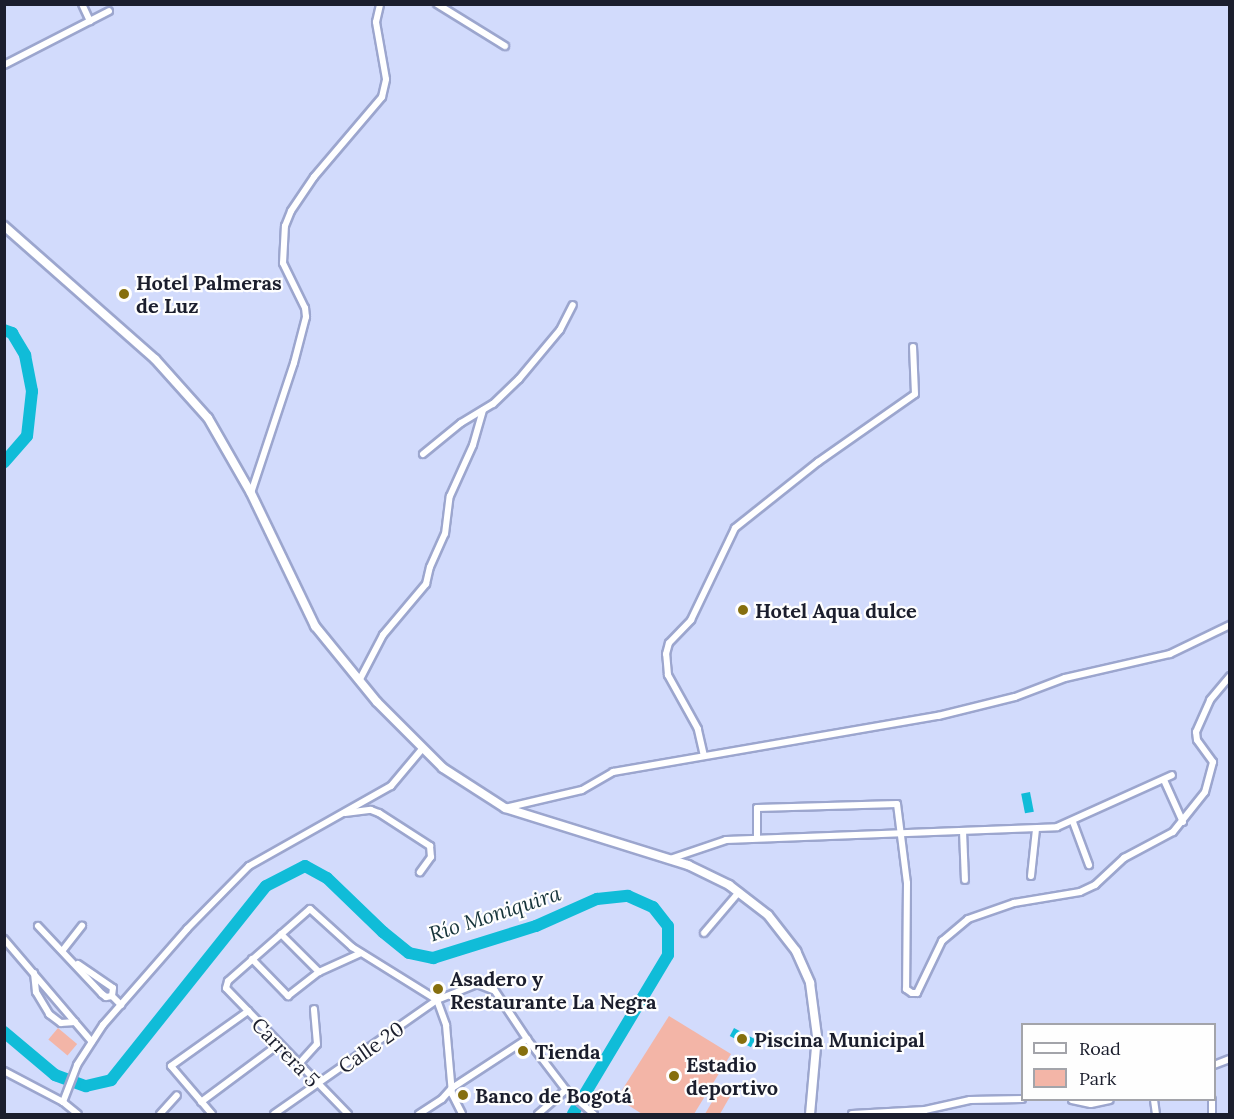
<!DOCTYPE html>
<html>
<head>
<meta charset="utf-8">
<style>
  body { margin:0 }
  #map { position:relative; width:1234px; height:1119px; overflow:hidden; background:#d2dbfc; font-family:Lora,serif }
  div>[style] { position:absolute }
  [style*='--x'] { left:calc(var(--x)*1px); top:calc(var(--y)*1px); width:calc(var(--w)*1px); rotate:calc(var(--a)*1deg) }
  .green>* { inset:0; background:#f3b5a7; transform-origin:0 0 }
  .water>* { inset:0; background:#10bcd8; transform-origin:0 0 }
  .river>* { height:12px; margin:-6px; padding:0 6px; transform-origin:6px; border-radius:6px; background:#10bcd8 }
  .roads { filter:drop-shadow(2px 0 #9ca6ce) drop-shadow(-2px 0 #9ca6ce) drop-shadow(0 2px #9ca6ce) drop-shadow(0 -2px #9ca6ce) }
  .minor>* { height:6px; margin:-3px; padding:0 3px; transform-origin:3px; border-radius:3px; background:#fff }
  .major>* { height:8px; margin:-4px; padding:0 4px; transform-origin:4px; border-radius:4px; background:#fff }
  .dots>* { width:16px; height:16px; translate:-50% -50%; box-sizing:border-box; border:3px solid #fefefe; border-radius:50% }
  span { translate:-50% -50%; white-space:nowrap; text-align:center; line-height:1.15; -webkit-text-stroke:4.5px #fefefe; paint-order:stroke }
  .poi-label { font-size:20px; color:#1b1e2d; font-weight:700 }
  .left { translate:0 -50%; text-align:left }
  .street-label { font-size:20px; color:#1b1e2d }
  .water-label { font-size:21px; color:#153339; font-style:italic }
  .frame { position:absolute; inset:0; border:6px solid #1b1e2d; pointer-events:none }
  .legend { position:absolute; left:1021px; top:1023px; width:195px; height:78px; box-sizing:border-box; background:#fefefe; border:2px solid #a3a4aa; margin:0; padding:8px 10px; list-style:none; font-size:18px; color:#1b1e2d }
  .legend li { display:flex; align-items:center; gap:12px; height:30px }
  .legend b { width:30px; border:2px solid #a3a4aa }
</style>
</head>
<body>
<div id="map">
  <div class="green">
    <div style="clip-path:polygon(669px 1016px,731px 1054px,694px 1114px,642px 1114px,617px 1098px)"></div>
    <div style="left:58px;top:1028px;width:25px;height:15px;rotate:40deg"></div>
    <div style="clip-path:polygon(720px 1088px,732px 1093px,720px 1114px,705px 1114px)"></div>
  </div>
  <div class="water">
    <div style="left:1030px;top:792px;width:20px;height:9px;rotate:79deg"></div>
    <div style="left:734px;top:1028px;width:24px;height:9px;rotate:28deg"></div>
  </div>
  <div class="river">
    <div style="--x:4;--y:330;--w:9;--a:21"></div>
    <div style="--x:12;--y:333;--w:26;--a:59"></div>
    <div style="--x:25;--y:355;--w:37;--a:79"></div>
    <div style="--x:32;--y:391;--w:45;--a:96.3"></div>
    <div style="--x:27;--y:436;--w:35;--a:131"></div>
    <div style="--x:4;--y:1032;--w:67;--a:40.1"></div>
    <div style="--x:55;--y:1075;--w:33;--a:20"></div>
    <div style="--x:86;--y:1086;--w:26;--a:-13"></div>
    <div style="--x:111;--y:1080;--w:248;--a:-51.4"></div>
    <div style="--x:266;--y:886;--w:44;--a:-27.1"></div>
    <div style="--x:305;--y:866;--w:25;--a:29"></div>
    <div style="--x:327;--y:878;--w:78;--a:44"></div>
    <div style="--x:383;--y:932;--w:33;--a:39"></div>
    <div style="--x:409;--y:953;--w:25;--a:12"></div>
    <div style="--x:433;--y:958;--w:108;--a:-17.3"></div>
    <div style="--x:536;--y:926;--w:67;--a:-23.9"></div>
    <div style="--x:597;--y:899;--w:31;--a:-6"></div>
    <div style="--x:628;--y:896;--w:27;--a:24"></div>
    <div style="--x:653;--y:907;--w:24;--a:52"></div>
    <div style="--x:668;--y:926;--w:29;--a:90"></div>
    <div style="--x:668;--y:955;--w:185;--a:120.9"></div>
  </div>
  <div class="roads">
    <div class="minor">
      <div style="--x:82;--y:4;--w:19;--a:65"></div>
      <div style="--x:437;--y:4;--w:80;--a:31.7"></div>
      <div style="--x:4;--y:65;--w:118;--a:-27.2"></div>
      <div style="--x:423;--y:454;--w:49;--a:-39.2"></div>
      <div style="--x:461;--y:423;--w:37;--a:-31"></div>
      <div style="--x:493;--y:404;--w:36;--a:-44"></div>
      <div style="--x:519;--y:379;--w:64;--a:-50.1"></div>
      <div style="--x:560;--y:330;--w:28;--a:-63"></div>
      <div style="--x:251;--y:493;--w:137;--a:-71.7"></div>
      <div style="--x:294;--y:363;--w:48;--a:-75.4"></div>
      <div style="--x:306;--y:317;--w:9;--a:-96"></div>
      <div style="--x:305;--y:308;--w:50;--a:-116.1"></div>
      <div style="--x:283;--y:263;--w:37;--a:-87"></div>
      <div style="--x:285;--y:226;--w:16;--a:-68"></div>
      <div style="--x:291;--y:211;--w:41;--a:-55.9"></div>
      <div style="--x:314;--y:177;--w:105;--a:-49.6"></div>
      <div style="--x:382;--y:97;--w:18;--a:-77"></div>
      <div style="--x:386;--y:79;--w:58;--a:-100"></div>
      <div style="--x:376;--y:22;--w:18;--a:-77"></div>
      <div style="--x:359;--y:681;--w:52;--a:-62.4"></div>
      <div style="--x:383;--y:635;--w:67;--a:-49.9"></div>
      <div style="--x:426;--y:584;--w:17;--a:-77"></div>
      <div style="--x:430;--y:567;--w:36;--a:-66"></div>
      <div style="--x:445;--y:534;--w:38;--a:-83"></div>
      <div style="--x:450;--y:496;--w:56;--a:-65.7"></div>
      <div style="--x:473;--y:445;--w:36;--a:-74"></div>
      <div style="--x:704;--y:756;--w:28;--a:-103"></div>
      <div style="--x:698;--y:729;--w:62;--a:-119.1"></div>
      <div style="--x:668;--y:675;--w:21;--a:-95"></div>
      <div style="--x:666;--y:654;--w:11;--a:-75"></div>
      <div style="--x:669;--y:643;--w:32;--a:-46"></div>
      <div style="--x:691;--y:620;--w:102;--a:-64.4"></div>
      <div style="--x:735;--y:528;--w:106;--a:-38.5"></div>
      <div style="--x:818;--y:462;--w:118;--a:-35"></div>
      <div style="--x:915;--y:394;--w:47;--a:-92.4"></div>
      <div style="--x:1164;--y:780;--w:46;--a:65.7"></div>
      <div style="--x:505;--y:808;--w:79;--a:-13.2"></div>
      <div style="--x:582;--y:790;--w:36;--a:-30"></div>
      <div style="--x:613;--y:772;--w:330;--a:-9.8"></div>
      <div style="--x:938;--y:716;--w:79;--a:-13.9"></div>
      <div style="--x:1015;--y:697;--w:53;--a:-20.8"></div>
      <div style="--x:1065;--y:678;--w:108;--a:-12.9"></div>
      <div style="--x:1170;--y:654;--w:67;--a:-25.8"></div>
      <div style="--x:345;--y:813;--w:26;--a:-7"></div>
      <div style="--x:371;--y:810;--w:9;--a:21"></div>
      <div style="--x:379;--y:813;--w:61;--a:32.9"></div>
      <div style="--x:430;--y:846;--w:11;--a:85"></div>
      <div style="--x:431;--y:857;--w:19;--a:126"></div>
      <div style="--x:1073;--y:822;--w:46;--a:69.6"></div>
      <div style="--x:963;--y:831;--w:49;--a:87.7"></div>
      <div style="--x:757;--y:838;--w:30;--a:-90"></div>
      <div style="--x:757;--y:808;--w:140;--a:-1.6"></div>
      <div style="--x:897;--y:804;--w:80;--a:82.8"></div>
      <div style="--x:907;--y:883;--w:106;--a:90.5"></div>
      <div style="--x:906;--y:989;--w:7;--a:34"></div>
      <div style="--x:912;--y:993;--w:5;--a:0"></div>
      <div style="--x:917;--y:993;--w:58;--a:-64.3"></div>
      <div style="--x:942;--y:941;--w:34;--a:-40"></div>
      <div style="--x:968;--y:919;--w:49;--a:-19.2"></div>
      <div style="--x:1014;--y:903;--w:67;--a:-9.5"></div>
      <div style="--x:1080;--y:892;--w:17;--a:-25"></div>
      <div style="--x:1095;--y:885;--w:40;--a:-43"></div>
      <div style="--x:1124;--y:858;--w:55;--a:-28"></div>
      <div style="--x:1173;--y:832;--w:51;--a:-51.3"></div>
      <div style="--x:1205;--y:792;--w:31;--a:-75"></div>
      <div style="--x:1213;--y:762;--w:27;--a:-126"></div>
      <div style="--x:1197;--y:740;--w:8;--a:-97"></div>
      <div style="--x:1196;--y:732;--w:35;--a:-66"></div>
      <div style="--x:1210;--y:700;--w:31;--a:-50"></div>
      <div style="--x:670;--y:859;--w:59;--a:-18.7"></div>
      <div style="--x:726;--y:840;--w:331;--a:-2.2"></div>
      <div style="--x:1057;--y:827;--w:126;--a:-24.3"></div>
      <div style="--x:1031;--y:876;--w:47;--a:-83.9"></div>
      <div style="--x:38;--y:926;--w:93;--a:46.7"></div>
      <div style="--x:102;--y:994;--w:5;--a:37"></div>
      <div style="--x:106;--y:997;--w:6;--a:-9"></div>
      <div style="--x:112;--y:996;--w:13;--a:45"></div>
      <div style="--x:704;--y:933;--w:54;--a:-49.5"></div>
      <div style="--x:281;--y:934;--w:54;--a:45"></div>
      <div style="--x:4;--y:939;--w:135;--a:49.5"></div>
      <div style="--x:63;--y:950;--w:31;--a:-52"></div>
      <div style="--x:252;--y:959;--w:52;--a:45.8"></div>
      <div style="--x:288;--y:996;--w:39;--a:-38"></div>
      <div style="--x:319;--y:972;--w:46;--a:-24.3"></div>
      <div style="--x:78;--y:964;--w:42;--a:34.4"></div>
      <div style="--x:113;--y:988;--w:8;--a:97"></div>
      <div style="--x:34;--y:973;--w:19;--a:84"></div>
      <div style="--x:36;--y:992;--w:26;--a:59"></div>
      <div style="--x:49;--y:1014;--w:15;--a:37"></div>
      <div style="--x:61;--y:1023;--w:14;--a:-4"></div>
      <div style="--x:298;--y:1065;--w:28;--a:-48"></div>
      <div style="--x:317;--y:1044;--w:35;--a:-95"></div>
      <div style="--x:1214;--y:1065;--w:17;--a:-21"></div>
      <div style="--x:4;--y:1071;--w:67;--a:27.7"></div>
      <div style="--x:63;--y:1102;--w:19;--a:39"></div>
      <div style="--x:1072;--y:1100;--w:19;--a:12"></div>
      <div style="--x:1091;--y:1104;--w:19;--a:-12"></div>
      <div style="--x:1154;--y:1100;--w:14;--a:82"></div>
      <div style="--x:1212;--y:1100;--w:14;--a:90"></div>
      <div style="--x:63;--y:1102;--w:40;--a:-69"></div>
      <div style="--x:77;--y:1065;--w:48;--a:-57"></div>
      <div style="--x:103;--y:1025;--w:128;--a:-48.8"></div>
      <div style="--x:187;--y:929;--w:88;--a:-45.5"></div>
      <div style="--x:249;--y:866;--w:163;--a:-29.4"></div>
      <div style="--x:391;--y:786;--w:48;--a:-50"></div>
      <div style="--x:201;--y:1102;--w:97;--a:-36.6"></div>
      <div style="--x:160;--y:1114;--w:25;--a:-48"></div>
      <div style="--x:212;--y:1114;--w:63;--a:-130.5"></div>
      <div style="--x:171;--y:1066;--w:95;--a:-35.5"></div>
      <div style="--x:274;--y:1114;--w:199;--a:-35"></div>
      <div style="--x:437;--y:1000;--w:43;--a:-21.8"></div>
      <div style="--x:477;--y:984;--w:19;--a:21"></div>
      <div style="--x:495;--y:991;--w:58;--a:56.3"></div>
      <div style="--x:527;--y:1039;--w:64;--a:52.6"></div>
      <div style="--x:566;--y:1090;--w:37;--a:41"></div>
      <div style="--x:348;--y:1114;--w:175;--a:-134.1"></div>
      <div style="--x:226;--y:988;--w:7;--a:-74"></div>
      <div style="--x:228;--y:981;--w:109;--a:-41.3"></div>
      <div style="--x:310;--y:909;--w:57;--a:42.1"></div>
      <div style="--x:352;--y:947;--w:100;--a:31.9"></div>
      <div style="--x:437;--y:1000;--w:27;--a:70"></div>
      <div style="--x:446;--y:1025;--w:69;--a:85"></div>
      <div style="--x:452;--y:1094;--w:22;--a:63"></div>
      <div style="--x:419;--y:1114;--w:27;--a:-33"></div>
      <div style="--x:442;--y:1099;--w:15;--a:-48"></div>
      <div style="--x:452;--y:1088;--w:90;--a:-33.2"></div>
      <div style="--x:538;--y:1114;--w:37;--a:-41"></div>
      <div style="--x:852;--y:1114;--w:73;--a:-3.1"></div>
      <div style="--x:925;--y:1110;--w:46;--a:-12.5"></div>
      <div style="--x:970;--y:1100;--w:52;--a:-1.1"></div>
    </div>
    <div class="major">
      <div style="--x:4;--y:226;--w:201;--a:41.4"></div>
      <div style="--x:155;--y:359;--w:79;--a:48.1"></div>
      <div style="--x:208;--y:418;--w:86;--a:60.2"></div>
      <div style="--x:251;--y:493;--w:148;--a:64.3"></div>
      <div style="--x:315;--y:626;--w:98;--a:50.8"></div>
      <div style="--x:377;--y:702;--w:93;--a:45"></div>
      <div style="--x:443;--y:768;--w:74;--a:32.8"></div>
      <div style="--x:505;--y:808;--w:192;--a:17.3"></div>
      <div style="--x:688;--y:865;--w:46;--a:26"></div>
      <div style="--x:729;--y:885;--w:49;--a:37.6"></div>
      <div style="--x:768;--y:915;--w:46;--a:52.1"></div>
      <div style="--x:796;--y:951;--w:35;--a:66"></div>
      <div style="--x:810;--y:983;--w:53;--a:82.5"></div>
      <div style="--x:817;--y:1036;--w:78;--a:95.1"></div>
    </div>
  </div>
  <div class="dots">
    <div style="left:124px;top:294px;background:#866f0e"></div>
    <div style="left:743px;top:610px;background:#866f0e"></div>
    <div style="left:438px;top:989px;background:#866f0e"></div>
    <div style="left:742px;top:1039px;background:#866f0e"></div>
    <div style="left:523px;top:1051px;background:#866f0e"></div>
    <div style="left:674px;top:1076px;background:#866f0e"></div>
    <div style="left:463px;top:1095px;background:#866f0e"></div>
  </div>
  <div class="poi-label">
    <span class="left" style="left:136px;top:294px">Hotel Palmeras<br>de Luz</span>
    <span class="left" style="left:755px;top:610px">Hotel Aqua dulce</span>
    <span class="left" style="left:450px;top:990px">Asadero y<br>Restaurante La Negra</span>
    <span class="left" style="left:754px;top:1039px">Piscina Municipal</span>
    <span class="left" style="left:535px;top:1051px">Tienda</span>
    <span class="left" style="left:686px;top:1076px">Estadio<br>deportivo</span>
    <span class="left" style="left:475px;top:1095px">Banco de Bogotá</span>
  </div>
  <div class="street-label">
    <span style="left:371px;top:1047px;rotate:-35deg">Calle 20</span>
    <span style="left:286px;top:1052px;rotate:46deg">Carrera 5</span>
  </div>
  <div class="water-label">
    <span style="left:495px;top:914px;rotate:-18deg">Río Moniquira</span>
  </div>
  <div class="frame"></div>
  <ul class="legend">
  <li><b style="height:8px;background:#fff"></b>Road</li>
  <li><b style="height:16px;background:#f3b5a7"></b>Park</li>
  </ul>
</div>
</body>
</html>
